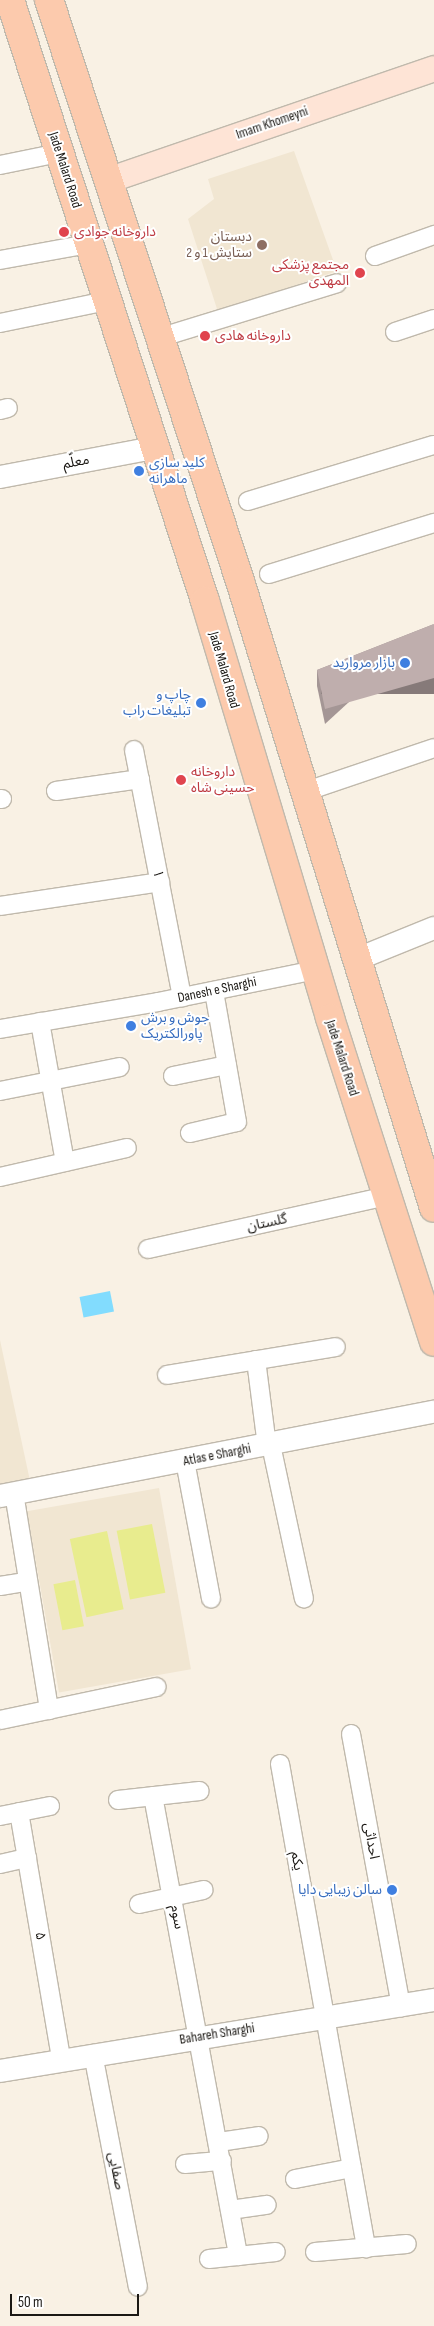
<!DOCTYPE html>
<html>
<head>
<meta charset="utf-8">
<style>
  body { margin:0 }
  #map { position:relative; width:434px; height:2326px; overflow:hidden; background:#f9f1e4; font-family:"Sofia Sans Condensed","Noto Sans Arabic",sans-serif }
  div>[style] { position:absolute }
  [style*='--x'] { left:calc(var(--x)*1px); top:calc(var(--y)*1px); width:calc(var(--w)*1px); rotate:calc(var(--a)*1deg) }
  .built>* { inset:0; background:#f1e6d2; transform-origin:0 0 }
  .green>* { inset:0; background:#e8ec8e; transform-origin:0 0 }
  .water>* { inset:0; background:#82dcfe; transform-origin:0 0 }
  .roads { filter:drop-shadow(1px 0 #c0b9ac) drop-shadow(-1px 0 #c0b9ac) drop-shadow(0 1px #c0b9ac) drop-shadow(0 -1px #c0b9ac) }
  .minor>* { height:18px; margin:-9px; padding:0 9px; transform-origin:9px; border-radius:9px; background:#fff }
  .tertiary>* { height:22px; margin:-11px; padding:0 11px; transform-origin:11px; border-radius:11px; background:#fff }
  .secondary>* { height:25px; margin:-12.5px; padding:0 12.5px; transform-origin:12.5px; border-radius:12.5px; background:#fee4d6 }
  .primary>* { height:28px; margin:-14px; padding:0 14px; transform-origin:14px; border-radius:14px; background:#fccaad }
  .wall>* { inset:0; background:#a49695 }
  .shaded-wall>* { inset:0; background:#867a79; transform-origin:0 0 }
  .building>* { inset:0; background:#bfaead }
  .dots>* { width:14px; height:14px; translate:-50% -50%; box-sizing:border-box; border:2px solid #fff; border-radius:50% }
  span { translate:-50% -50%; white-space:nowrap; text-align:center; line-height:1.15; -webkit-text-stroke:4px #fff; paint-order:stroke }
  .street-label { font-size:14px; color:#1b1814 }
  .health-label { font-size:14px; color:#be3a42 }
  .left { translate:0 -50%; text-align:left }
  .right { translate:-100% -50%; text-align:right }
  .education-label { font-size:14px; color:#785e54 }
  .shop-label { font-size:14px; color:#366cbe }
  .scale { position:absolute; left:10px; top:2294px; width:129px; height:22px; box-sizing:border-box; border:2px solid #1b1814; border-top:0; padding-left:6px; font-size:15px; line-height:18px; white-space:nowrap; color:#1b1814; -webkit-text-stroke:4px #fff; paint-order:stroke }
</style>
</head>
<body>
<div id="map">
  <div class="built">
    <div style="clip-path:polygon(294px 151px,337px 271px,218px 312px,188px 219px,214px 199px,208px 179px)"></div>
    <div style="clip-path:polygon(0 1340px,30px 1481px,0 1487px)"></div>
    <div style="left:159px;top:1488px;width:184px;height:134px;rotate:80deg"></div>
  </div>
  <div class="green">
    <div style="left:152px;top:1524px;width:70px;height:36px;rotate:79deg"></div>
    <div style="left:107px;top:1531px;width:80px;height:38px;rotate:78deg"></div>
    <div style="left:75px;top:1580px;width:47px;height:22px;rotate:79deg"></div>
  </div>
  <div class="water">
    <div style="left:110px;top:1291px;width:21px;height:31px;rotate:79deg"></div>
  </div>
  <div class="roads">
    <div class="minor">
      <div style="--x:0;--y:165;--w:60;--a:-11.5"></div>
      <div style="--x:375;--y:256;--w:63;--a:-19.6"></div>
      <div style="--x:0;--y:260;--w:89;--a:-10.3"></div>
      <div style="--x:0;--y:323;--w:108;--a:-11.7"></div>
      <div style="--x:395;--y:332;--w:41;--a:-18.4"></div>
      <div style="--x:162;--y:337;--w:183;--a:-17.1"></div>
      <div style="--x:0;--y:410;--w:8;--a:-14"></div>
      <div style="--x:248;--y:501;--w:194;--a:-16.8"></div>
      <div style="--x:269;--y:574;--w:173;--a:-17.2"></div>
      <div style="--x:134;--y:750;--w:252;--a:79"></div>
      <div style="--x:56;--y:791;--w:85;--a:-8.1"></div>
      <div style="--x:304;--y:792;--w:137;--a:-18.7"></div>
      <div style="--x:0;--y:799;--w:2;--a:0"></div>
      <div style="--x:0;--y:906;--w:162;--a:-8.5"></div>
      <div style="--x:40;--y:1022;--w:142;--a:79.9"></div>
      <div style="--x:0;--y:1029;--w:160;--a:-9.7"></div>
      <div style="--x:158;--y:1002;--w:160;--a:-11.5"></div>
      <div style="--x:173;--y:1076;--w:55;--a:-11.5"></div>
      <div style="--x:0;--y:1091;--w:122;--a:-11.3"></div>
      <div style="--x:190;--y:1133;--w:48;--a:-13.2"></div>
      <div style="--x:237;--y:1122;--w:133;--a:-100"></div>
      <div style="--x:0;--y:1177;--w:130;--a:-12.9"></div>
      <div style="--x:148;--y:1249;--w:245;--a:-12.5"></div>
      <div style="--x:256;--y:1360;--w:87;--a:82.7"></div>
      <div style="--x:167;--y:1375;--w:171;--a:-9.4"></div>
      <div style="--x:271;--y:1445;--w:157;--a:77.9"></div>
      <div style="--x:185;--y:1461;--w:140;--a:79.3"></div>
      <div style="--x:14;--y:1493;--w:220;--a:80.8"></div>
      <div style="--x:0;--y:1586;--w:26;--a:-9"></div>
      <div style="--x:0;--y:1720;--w:160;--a:-11.9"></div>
      <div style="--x:351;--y:1734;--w:278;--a:79.6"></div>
      <div style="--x:280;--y:1764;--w:492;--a:79.9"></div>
      <div style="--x:153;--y:1796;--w:468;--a:79.5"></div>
      <div style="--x:118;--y:1800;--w:82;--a:-6.3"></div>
      <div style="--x:19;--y:1812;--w:251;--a:80.3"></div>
      <div style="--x:0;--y:1816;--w:51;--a:-11.3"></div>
      <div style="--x:0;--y:1864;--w:28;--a:-13"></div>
      <div style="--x:139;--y:1904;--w:66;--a:-12.3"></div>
      <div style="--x:93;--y:2054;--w:237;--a:79.1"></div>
      <div style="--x:219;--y:2142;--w:40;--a:-8.5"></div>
      <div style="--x:185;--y:2164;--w:37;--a:-5"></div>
      <div style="--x:295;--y:2179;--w:58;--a:-10.9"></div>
      <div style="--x:230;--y:2210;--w:37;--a:-8"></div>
      <div style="--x:315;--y:2252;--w:92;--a:-5"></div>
      <div style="--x:209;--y:2259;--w:67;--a:-6"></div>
    </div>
    <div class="tertiary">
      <div style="--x:0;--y:477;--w:156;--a:-10.7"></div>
      <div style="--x:355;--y:960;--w:85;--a:-22.1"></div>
      <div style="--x:0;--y:1496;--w:442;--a:-11"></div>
      <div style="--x:0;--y:2071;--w:440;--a:-9.3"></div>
    </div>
    <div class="secondary">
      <div style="--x:110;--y:179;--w:342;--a:-18.9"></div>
    </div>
    <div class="primary">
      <div style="--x:10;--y:0;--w:632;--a:72.02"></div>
      <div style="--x:205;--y:601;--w:435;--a:73.3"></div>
      <div style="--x:330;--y:1018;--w:340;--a:72.2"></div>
      <div style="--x:49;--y:0;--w:612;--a:71.8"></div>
      <div style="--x:240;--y:581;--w:656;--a:72.81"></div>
    </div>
  </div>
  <div class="wall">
    <div style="clip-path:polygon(434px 624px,325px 724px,317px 686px,317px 670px)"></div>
  </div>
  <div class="shaded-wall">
    <div style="left:434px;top:678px;width:16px;height:113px;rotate:90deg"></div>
  </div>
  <div class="building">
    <div style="clip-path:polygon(434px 624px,434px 678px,325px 709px,317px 670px)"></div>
  </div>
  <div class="dots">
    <div style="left:64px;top:232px;background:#e0444e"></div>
    <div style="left:262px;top:245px;background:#8d6e63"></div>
    <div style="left:360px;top:273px;background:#e0444e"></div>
    <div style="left:205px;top:336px;background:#e0444e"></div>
    <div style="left:139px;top:471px;background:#3f7fe0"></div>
    <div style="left:405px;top:663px;background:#3f7fe0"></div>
    <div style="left:201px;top:703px;background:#3f7fe0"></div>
    <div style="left:181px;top:780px;background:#e0444e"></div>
    <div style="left:131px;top:1026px;background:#3f7fe0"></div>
    <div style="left:392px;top:1890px;background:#3f7fe0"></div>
  </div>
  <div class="street-label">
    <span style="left:272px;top:123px;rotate:-19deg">Imam Khomeyni</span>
    <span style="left:65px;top:170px;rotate:72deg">Jade Malard Road</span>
    <span style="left:76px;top:462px;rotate:-11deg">معلّم</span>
    <span style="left:224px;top:670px;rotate:74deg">Jade Malard Road</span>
    <span style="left:158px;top:874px;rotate:79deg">۱</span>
    <span style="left:217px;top:990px;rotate:-12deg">Danesh e Sharghi</span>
    <span style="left:342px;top:1058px;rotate:72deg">Jade Malard Road</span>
    <span style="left:267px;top:1223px;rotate:-12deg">گلستان</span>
    <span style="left:217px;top:1455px;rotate:-11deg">Atlas e Sharghi</span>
    <span style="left:371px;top:1841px;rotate:80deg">احداثی</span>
    <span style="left:297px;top:1861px;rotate:80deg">یکم</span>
    <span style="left:177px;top:1917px;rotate:79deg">سوم</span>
    <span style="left:40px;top:1936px;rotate:80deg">۵</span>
    <span style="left:217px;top:2034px;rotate:-9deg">Bahareh Sharghi</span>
    <span style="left:116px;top:2171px;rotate:79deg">صفایی</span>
  </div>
  <div class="health-label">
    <span class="left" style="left:74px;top:232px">داروخانه جوادی</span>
    <span class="right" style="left:349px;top:273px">مجتمع پزشکی<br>المهدی</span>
    <span class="left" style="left:215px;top:336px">داروخانه هادی</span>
    <span class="left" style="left:191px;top:780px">داروخانه<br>حسینی شاه</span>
  </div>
  <div class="education-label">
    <span class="right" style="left:252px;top:245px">دبستان<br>ستایش 1 و 2</span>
  </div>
  <div class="shop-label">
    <span class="left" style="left:149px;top:471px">کلید سازی<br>ماهرانه</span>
    <span class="right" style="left:395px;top:663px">بازار مروارید</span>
    <span class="right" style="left:191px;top:703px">چاپ و<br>تبلیغات راب</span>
    <span class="left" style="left:141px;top:1026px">جوش و برش<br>پاورالکتریک</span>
    <span class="right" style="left:382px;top:1890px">سالن زیبایی دایا</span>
  </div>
  <div class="scale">50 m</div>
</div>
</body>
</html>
